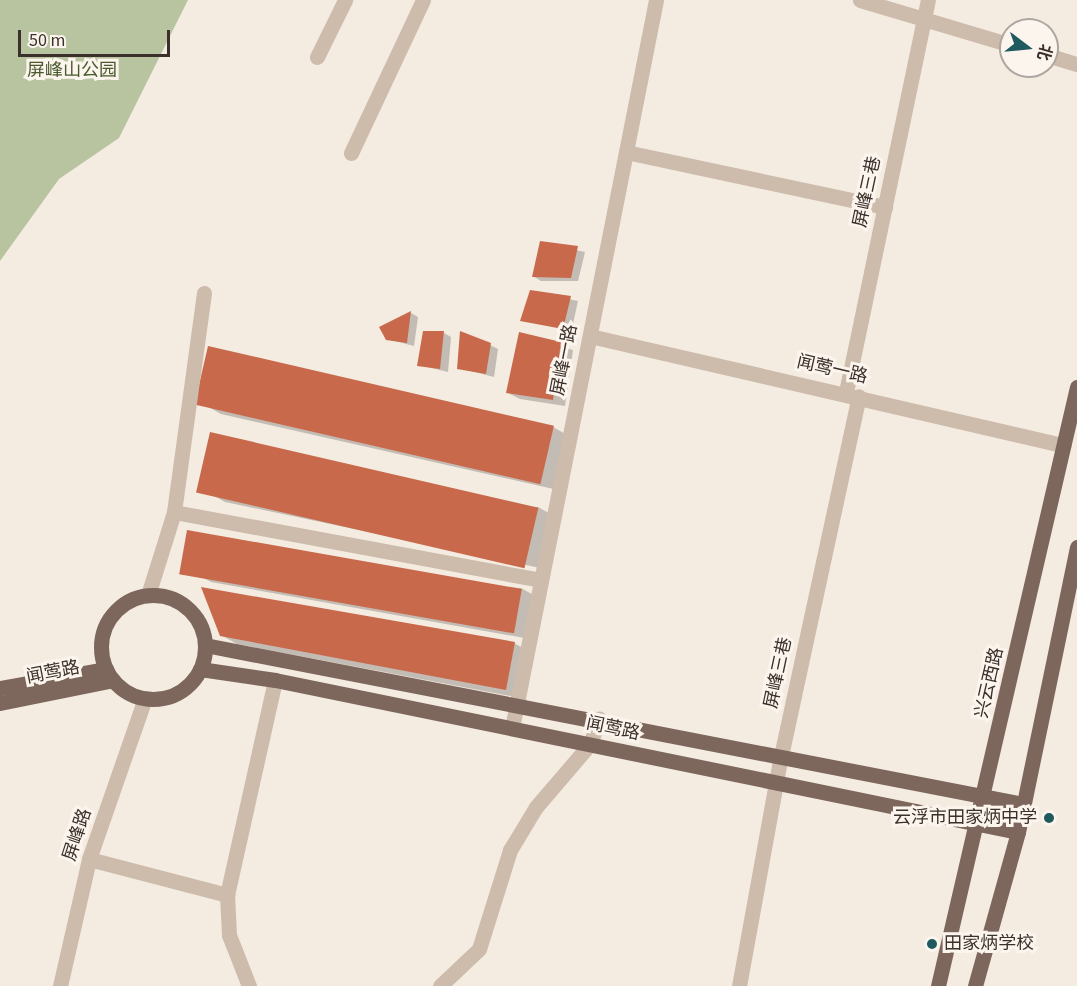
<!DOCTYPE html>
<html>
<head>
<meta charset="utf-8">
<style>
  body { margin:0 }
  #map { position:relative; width:1077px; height:986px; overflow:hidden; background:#f4ebe1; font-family:"Source Sans 3","Noto Sans SC",sans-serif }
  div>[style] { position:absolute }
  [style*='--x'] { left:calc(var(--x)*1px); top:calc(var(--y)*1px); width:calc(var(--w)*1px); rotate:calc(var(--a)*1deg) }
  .green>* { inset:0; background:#b8c4a0 }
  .shadow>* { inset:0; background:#0003; transform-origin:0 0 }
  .building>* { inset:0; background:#c8694b; transform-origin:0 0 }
  .minor>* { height:15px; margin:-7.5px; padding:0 7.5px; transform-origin:7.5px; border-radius:7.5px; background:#cdbbac }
  .major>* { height:15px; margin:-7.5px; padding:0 7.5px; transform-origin:7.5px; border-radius:7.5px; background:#7d675c }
  .major>.ring { margin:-7.5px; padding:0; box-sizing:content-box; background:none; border:15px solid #7d675c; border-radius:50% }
  .dots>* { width:16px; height:16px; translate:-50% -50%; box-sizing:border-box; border:3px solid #fbf5ee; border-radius:50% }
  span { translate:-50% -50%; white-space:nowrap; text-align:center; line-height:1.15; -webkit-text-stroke:6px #fbf5ee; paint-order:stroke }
  .park-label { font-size:18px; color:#4a5a2e }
  .street-label { font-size:18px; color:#3b302b }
  .poi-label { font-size:18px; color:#3b302b }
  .right { translate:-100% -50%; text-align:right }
  .left { translate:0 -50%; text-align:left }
  .north { position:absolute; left:999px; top:18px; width:60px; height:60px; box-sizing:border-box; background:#fbf5ee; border:2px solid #aea6a0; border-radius:50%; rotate:106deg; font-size:16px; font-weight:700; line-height:24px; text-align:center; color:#3b302b }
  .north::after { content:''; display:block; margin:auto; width:21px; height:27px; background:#1f5a5e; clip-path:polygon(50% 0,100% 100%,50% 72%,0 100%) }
  .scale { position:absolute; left:18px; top:30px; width:152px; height:27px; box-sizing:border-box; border:3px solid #3b302b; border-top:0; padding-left:8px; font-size:18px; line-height:21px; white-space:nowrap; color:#3b302b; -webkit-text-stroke:4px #fbf5ee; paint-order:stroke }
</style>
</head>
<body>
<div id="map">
  <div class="green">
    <div style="clip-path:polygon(0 0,188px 0,119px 138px,59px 179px,0 261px)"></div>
  </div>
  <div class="shadow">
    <div style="clip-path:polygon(541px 243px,585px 252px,578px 281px,541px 281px,533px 276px)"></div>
    <div style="left:531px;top:291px;width:48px;height:30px;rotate:12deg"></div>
    <div style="clip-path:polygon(411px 313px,418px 317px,414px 346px,387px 339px)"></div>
    <div style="clip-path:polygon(444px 333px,451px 337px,448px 372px,419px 365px)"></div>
    <div style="clip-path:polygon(520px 334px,573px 350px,565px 406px,520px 399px,508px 393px)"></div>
    <div style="clip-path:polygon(490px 345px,498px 349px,494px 377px,459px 368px)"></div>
    <div style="clip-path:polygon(205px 405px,553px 427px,569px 436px,558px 490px,221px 414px)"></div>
    <div style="clip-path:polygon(209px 493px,538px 507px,554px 516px,545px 569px,225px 502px)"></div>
    <div style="clip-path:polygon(195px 573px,521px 588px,537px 597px,530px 639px,211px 582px)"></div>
    <div style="clip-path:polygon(221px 635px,514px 643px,530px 652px,521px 698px,237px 644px)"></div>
  </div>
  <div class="building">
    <div style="clip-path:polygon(540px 241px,578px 246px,571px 278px,532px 277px)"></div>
    <div style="clip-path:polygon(530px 290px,571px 296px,563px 329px,520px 321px)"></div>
    <div style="clip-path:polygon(411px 311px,407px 343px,386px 340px,379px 327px)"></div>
    <div style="clip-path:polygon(423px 331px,444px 331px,440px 369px,417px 366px)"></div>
    <div style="clip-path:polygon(460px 331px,491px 343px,486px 374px,457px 369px)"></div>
    <div style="clip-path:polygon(519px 332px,561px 342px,553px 400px,506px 393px)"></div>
    <div style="left:208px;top:346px;width:355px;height:60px;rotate:13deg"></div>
    <div style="left:210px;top:432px;width:337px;height:62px;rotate:13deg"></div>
    <div style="left:187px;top:530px;width:340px;height:45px;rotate:10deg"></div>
    <div style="clip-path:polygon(201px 587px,515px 642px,506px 690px,220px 636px)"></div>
  </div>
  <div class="minor">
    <div style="--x:860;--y:0;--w:158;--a:16.6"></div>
    <div style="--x:1047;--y:55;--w:31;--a:17"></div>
    <div style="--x:317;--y:57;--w:64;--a:-63.8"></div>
    <div style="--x:626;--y:152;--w:265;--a:12"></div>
    <div style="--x:351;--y:153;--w:169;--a:-64.8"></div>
    <div style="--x:590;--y:336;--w:486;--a:13"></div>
    <div style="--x:846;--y:392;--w:400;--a:-78.2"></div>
    <div style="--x:174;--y:512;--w:373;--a:10.5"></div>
    <div style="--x:148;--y:595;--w:87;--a:-72.6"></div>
    <div style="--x:174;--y:512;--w:221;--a:-82.2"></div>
    <div style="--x:512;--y:728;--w:742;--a:-78.81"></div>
    <div style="--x:89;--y:859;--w:143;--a:14.6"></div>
    <div style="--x:227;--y:895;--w:220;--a:-77.4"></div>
    <div style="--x:227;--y:895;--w:40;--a:87.1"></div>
    <div style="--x:229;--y:935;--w:55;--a:68.6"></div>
    <div style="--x:60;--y:986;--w:130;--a:-77.1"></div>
    <div style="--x:89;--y:859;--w:170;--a:-70.8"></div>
    <div style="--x:440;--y:986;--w:54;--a:-43.5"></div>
    <div style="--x:479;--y:949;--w:104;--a:-72.6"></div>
    <div style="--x:510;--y:850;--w:50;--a:-58.8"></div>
    <div style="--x:536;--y:807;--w:83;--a:-49.4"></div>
    <div style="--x:590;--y:744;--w:27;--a:-70"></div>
    <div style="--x:739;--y:986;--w:234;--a:-79.7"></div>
    <div style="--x:781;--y:756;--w:368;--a:-77.8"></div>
  </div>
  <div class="major">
    <div class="ring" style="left:101px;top:595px;width:89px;height:89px"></div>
    <div style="--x:205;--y:645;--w:833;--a:11"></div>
    <div style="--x:200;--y:669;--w:76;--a:8.3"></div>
    <div style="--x:275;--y:680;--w:758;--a:11.56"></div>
    <div style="--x:0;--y:688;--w:108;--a:-10.2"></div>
    <div style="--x:0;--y:703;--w:115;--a:-11.5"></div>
    <div style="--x:938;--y:986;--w:615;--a:-76.94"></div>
    <div style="--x:975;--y:986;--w:160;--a:-74.4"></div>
    <div style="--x:1018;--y:832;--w:291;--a:-78.3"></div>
  </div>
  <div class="dots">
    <div style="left:1049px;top:818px;background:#1f5a5e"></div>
    <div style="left:932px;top:944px;background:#1f5a5e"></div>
  </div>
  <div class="park-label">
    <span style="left:72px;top:71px">屏峰山公园</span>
  </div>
  <div class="street-label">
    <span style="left:868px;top:192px;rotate:-78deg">屏峰三巷</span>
    <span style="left:565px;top:360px;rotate:-79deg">屏峰一路</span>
    <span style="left:832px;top:370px;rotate:13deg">闻莺一路</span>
    <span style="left:53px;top:673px;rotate:-11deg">闻莺路</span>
    <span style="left:779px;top:673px;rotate:-78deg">屏峰三巷</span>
    <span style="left:990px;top:683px;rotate:-77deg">兴云西路</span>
    <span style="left:613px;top:729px;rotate:12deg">闻莺路</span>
    <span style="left:78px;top:835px;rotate:-72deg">屏峰路</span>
  </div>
  <div class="poi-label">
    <span class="right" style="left:1037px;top:818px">云浮市田家炳中学</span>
    <span class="left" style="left:944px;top:944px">田家炳学校</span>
  </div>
  <div class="north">北</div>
  <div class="scale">50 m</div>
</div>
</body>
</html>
